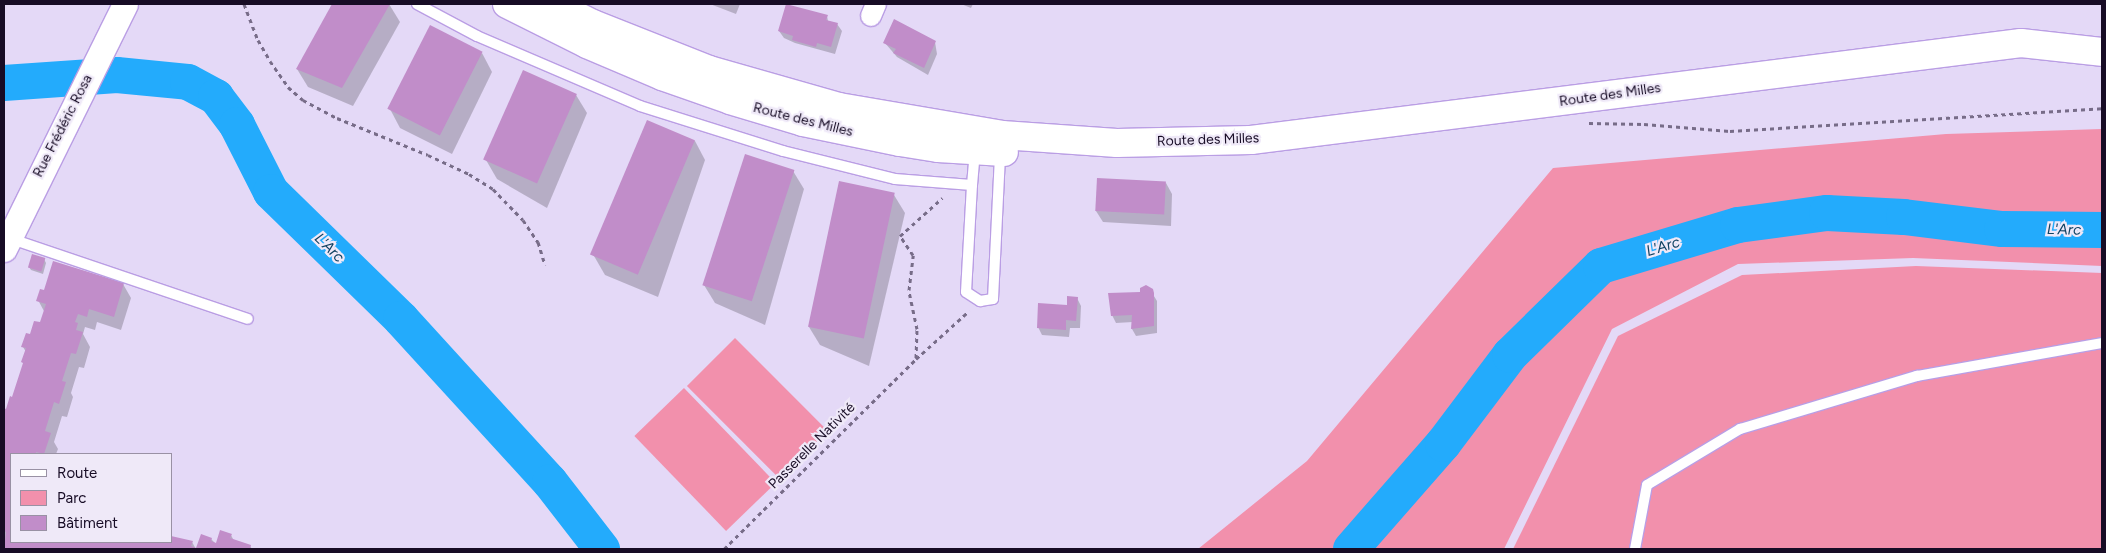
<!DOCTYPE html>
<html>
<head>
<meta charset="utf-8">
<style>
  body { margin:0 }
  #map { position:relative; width:2106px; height:553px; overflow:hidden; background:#e4d9f7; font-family:Figtree,sans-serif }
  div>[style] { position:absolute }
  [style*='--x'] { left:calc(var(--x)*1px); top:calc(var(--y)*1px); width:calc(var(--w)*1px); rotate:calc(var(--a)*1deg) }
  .green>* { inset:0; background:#f290ac; transform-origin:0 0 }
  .shadow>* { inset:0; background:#0003 }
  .river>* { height:36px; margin:-18px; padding:0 18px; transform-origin:18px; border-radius:18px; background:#23abfc }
  .building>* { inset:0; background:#c18dc9; transform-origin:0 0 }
  .path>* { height:3px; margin-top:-1.5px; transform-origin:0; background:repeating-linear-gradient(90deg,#776c88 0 4px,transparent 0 8px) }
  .roads { filter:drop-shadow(1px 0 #ba9ee4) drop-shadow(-1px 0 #ba9ee4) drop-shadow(0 1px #ba9ee4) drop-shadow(0 -1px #ba9ee4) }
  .service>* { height:10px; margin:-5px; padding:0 5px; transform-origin:5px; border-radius:5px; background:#fff }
  .minor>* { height:20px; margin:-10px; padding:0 10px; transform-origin:10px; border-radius:10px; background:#fff }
  .tertiary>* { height:25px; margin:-12.5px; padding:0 12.5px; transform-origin:12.5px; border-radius:12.5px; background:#fff }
  .primary>* { height:28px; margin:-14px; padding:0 14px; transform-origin:14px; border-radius:14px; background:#fff }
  span { translate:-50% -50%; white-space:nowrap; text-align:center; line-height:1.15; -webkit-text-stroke:4.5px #efe9f8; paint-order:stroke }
  .street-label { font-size:14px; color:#170c25 }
  .water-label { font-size:15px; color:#104262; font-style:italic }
  .frame { position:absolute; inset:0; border:5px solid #170c25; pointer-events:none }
  .legend { position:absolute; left:10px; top:453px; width:162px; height:90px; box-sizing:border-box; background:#efe9f8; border:1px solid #9991a4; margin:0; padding:6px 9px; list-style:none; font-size:15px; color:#170c25 }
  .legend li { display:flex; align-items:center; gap:10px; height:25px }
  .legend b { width:25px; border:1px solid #9991a4 }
</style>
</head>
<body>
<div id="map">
  <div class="green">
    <div style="clip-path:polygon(2102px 129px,2102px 266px,1913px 258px,1738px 264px,1612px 329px,1504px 549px,1198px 549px,1307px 461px,1553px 168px,1946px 134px)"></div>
    <div style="clip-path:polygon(1916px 266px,2102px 273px,2102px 549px,1513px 549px,1618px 336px,1742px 275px)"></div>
    <div style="left:735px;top:338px;width:131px;height:68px;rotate:45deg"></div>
    <div style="left:684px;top:388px;width:132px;height:69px;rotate:46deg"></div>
  </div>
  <div class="shadow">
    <div style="clip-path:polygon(334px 4px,389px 4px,400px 22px,353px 106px,308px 87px,297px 69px)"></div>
    <div style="clip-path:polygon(710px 4px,740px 4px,736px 14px)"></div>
    <div style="clip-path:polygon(961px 4px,973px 4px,971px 8px)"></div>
    <div style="clip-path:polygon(827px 16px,828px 21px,837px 24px,842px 31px,835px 54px,795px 43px,784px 38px,779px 31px)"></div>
    <div style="clip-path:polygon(935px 42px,937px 54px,928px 75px,897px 57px,885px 43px)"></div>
    <div style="clip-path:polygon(482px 53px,492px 72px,452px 154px,400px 128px,390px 109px)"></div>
    <div style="clip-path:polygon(576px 95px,587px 113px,547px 208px,497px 179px,486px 160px)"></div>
    <div style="clip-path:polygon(647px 122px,695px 141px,705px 160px,658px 297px,605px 275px,594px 256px)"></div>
    <div style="clip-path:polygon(793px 171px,804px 189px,765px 325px,715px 303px,704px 285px)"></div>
    <div style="clip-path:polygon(1166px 183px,1172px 194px,1171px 226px,1103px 222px,1096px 211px)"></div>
    <div style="clip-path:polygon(894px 195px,905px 213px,869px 366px,820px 345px,809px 327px)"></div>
    <div style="clip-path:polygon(44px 259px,46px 263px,43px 274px,31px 270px,29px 267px)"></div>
    <div style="clip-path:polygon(123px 284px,131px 298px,121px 330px,97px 322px,95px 330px,85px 327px,83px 334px,90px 347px,84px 368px,79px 367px,71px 393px,73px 397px,67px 417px,62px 416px,54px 442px,58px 449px,56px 454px,11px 454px,11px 542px,192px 542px,196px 549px,4px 549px,4px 410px,7px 411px,13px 398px,24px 364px,26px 352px,23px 347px,41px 323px,45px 313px,38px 300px)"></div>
    <div style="clip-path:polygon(1149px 288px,1157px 301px,1157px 333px,1136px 336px,1132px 329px,1133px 322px,1116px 323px,1112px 315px)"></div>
    <div style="clip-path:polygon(1077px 298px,1081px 306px,1080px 328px,1070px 328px,1069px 337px,1042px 335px,1038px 327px)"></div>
    <div style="clip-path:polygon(231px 535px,234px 541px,250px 546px,252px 549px,197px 549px,201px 536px,211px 539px,217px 545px)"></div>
  </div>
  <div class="river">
    <div style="--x:4;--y:83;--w:113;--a:-4"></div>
    <div style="--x:117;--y:75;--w:71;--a:5.6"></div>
    <div style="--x:188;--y:82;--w:32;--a:28"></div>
    <div style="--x:216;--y:97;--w:35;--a:53"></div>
    <div style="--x:237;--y:125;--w:75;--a:63.1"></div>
    <div style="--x:271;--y:192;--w:182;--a:44.3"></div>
    <div style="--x:401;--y:319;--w:221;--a:47.6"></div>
    <div style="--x:550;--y:482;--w:85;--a:52.2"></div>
    <div style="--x:1351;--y:549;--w:140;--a:-48.8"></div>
    <div style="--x:1443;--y:444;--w:111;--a:-53"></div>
    <div style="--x:1510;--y:355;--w:127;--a:-44.4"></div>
    <div style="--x:1601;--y:266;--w:143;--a:-16.7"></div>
    <div style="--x:1738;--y:225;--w:90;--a:-7.7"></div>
    <div style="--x:1827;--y:213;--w:77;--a:3"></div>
    <div style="--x:1904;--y:217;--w:99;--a:7"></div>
    <div style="--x:2002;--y:229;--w:100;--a:0.6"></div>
  </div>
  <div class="building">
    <div style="clip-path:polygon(332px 4px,390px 4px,342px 88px,296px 69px)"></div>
    <div style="clip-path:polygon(786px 4px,828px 15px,826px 20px,838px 23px,831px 47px,817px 43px,816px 47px,792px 40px,793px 36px,778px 31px)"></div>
    <div style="clip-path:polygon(894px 19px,936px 41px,924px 68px,893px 53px,896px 49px,883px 43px)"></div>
    <div style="left:430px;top:25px;width:59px;height:94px;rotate:27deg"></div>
    <div style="left:523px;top:70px;width:59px;height:98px;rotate:24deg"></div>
    <div style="left:647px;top:120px;width:52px;height:146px;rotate:23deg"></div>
    <div style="left:745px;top:154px;width:52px;height:138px;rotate:18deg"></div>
    <div style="left:1097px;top:178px;width:69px;height:33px;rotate:3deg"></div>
    <div style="left:839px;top:181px;width:57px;height:149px;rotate:12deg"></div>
    <div style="left:32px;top:254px;width:14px;height:14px;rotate:17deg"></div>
    <div style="clip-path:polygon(53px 261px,124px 283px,114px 317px,89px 309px,87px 317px,78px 314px,75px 322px,78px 323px,76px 330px,83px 332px,76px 354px,71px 353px,62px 381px,66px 382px,59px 404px,54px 402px,45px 431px,51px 433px,44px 454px,36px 452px,36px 454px,11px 454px,11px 542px,171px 542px,171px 536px,193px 541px,191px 546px,196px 548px,201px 534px,212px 538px,211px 541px,216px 543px,220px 530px,232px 534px,230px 538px,251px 545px,250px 549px,4px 549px,6px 532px,4px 531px,4px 408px,6px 409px,10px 396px,12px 397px,23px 363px,21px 362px,26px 348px,21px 347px,26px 333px,30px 334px,34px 321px,40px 322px,46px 304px,36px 301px,40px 289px,44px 290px)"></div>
    <div style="clip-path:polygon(1146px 285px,1153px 289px,1154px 293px,1154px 326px,1131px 329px,1132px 315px,1111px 316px,1108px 293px,1140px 292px,1140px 288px)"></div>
    <div style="clip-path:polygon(1067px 296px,1078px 297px,1076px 321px,1066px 320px,1066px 330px,1037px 328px,1038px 303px,1067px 305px)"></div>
  </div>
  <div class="path">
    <div style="--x:244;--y:4;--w:39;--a:69"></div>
    <div style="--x:258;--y:40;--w:24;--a:60"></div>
    <div style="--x:270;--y:61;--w:32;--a:55"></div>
    <div style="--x:288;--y:87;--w:20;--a:41"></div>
    <div style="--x:303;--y:100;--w:38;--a:28"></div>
    <div style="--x:337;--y:118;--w:98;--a:22.1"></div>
    <div style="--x:428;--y:155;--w:45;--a:24.9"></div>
    <div style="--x:469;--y:174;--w:28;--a:32"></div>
    <div style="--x:493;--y:189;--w:43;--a:45.9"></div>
    <div style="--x:523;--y:220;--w:27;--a:56"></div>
    <div style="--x:538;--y:242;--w:24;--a:73"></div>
    <div style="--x:1589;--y:123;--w:55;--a:1"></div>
    <div style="--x:1644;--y:124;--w:86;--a:4.7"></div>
    <div style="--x:1730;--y:131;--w:373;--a:-3.5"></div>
    <div style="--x:916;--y:358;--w:29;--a:-88"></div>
    <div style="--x:917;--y:329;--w:40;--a:-102"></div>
    <div style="--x:909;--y:290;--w:35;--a:-83"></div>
    <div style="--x:913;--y:255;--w:23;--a:-124"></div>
    <div style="--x:900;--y:236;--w:57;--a:-42.1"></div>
    <div style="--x:724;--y:549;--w:270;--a:-44.7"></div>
    <div style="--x:916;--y:359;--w:72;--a:-42.2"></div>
  </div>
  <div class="roads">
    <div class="service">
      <div style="--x:417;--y:4;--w:68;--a:28.1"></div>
      <div style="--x:477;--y:36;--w:177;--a:23.2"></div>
      <div style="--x:640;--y:106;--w:150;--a:17.5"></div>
      <div style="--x:783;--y:151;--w:115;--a:14"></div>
      <div style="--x:895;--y:179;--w:77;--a:4.5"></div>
      <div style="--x:972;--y:185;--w:107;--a:93.2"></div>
      <div style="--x:966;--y:292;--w:17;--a:33"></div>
      <div style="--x:980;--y:301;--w:13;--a:-9"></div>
      <div style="--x:993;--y:299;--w:145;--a:-87.2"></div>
      <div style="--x:972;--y:185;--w:33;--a:-85"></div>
      <div style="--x:9;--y:238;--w:252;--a:18.7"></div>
      <div style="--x:1635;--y:549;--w:65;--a:-79.4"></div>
      <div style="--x:1647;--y:485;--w:109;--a:-31.1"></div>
      <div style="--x:1740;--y:429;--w:185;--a:-16.7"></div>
      <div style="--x:1917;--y:376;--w:188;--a:-10.1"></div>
    </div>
    <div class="minor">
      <div style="--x:871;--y:16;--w:13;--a:-67"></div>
    </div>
    <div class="tertiary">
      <div style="--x:4;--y:249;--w:273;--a:-63.7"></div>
    </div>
    <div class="primary">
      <div style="--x:507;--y:4;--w:89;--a:26.6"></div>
      <div style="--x:587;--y:44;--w:82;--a:23.1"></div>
      <div style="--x:662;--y:76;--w:72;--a:19.4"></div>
      <div style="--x:730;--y:100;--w:76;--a:16.8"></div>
      <div style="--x:803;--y:122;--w:99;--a:11.7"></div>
      <div style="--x:900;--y:142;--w:38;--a:9"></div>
      <div style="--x:938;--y:148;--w:66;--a:3.5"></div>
      <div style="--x:553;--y:4;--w:45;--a:26.6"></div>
      <div style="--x:593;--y:24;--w:125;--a:21.6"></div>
      <div style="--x:709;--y:70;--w:135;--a:15.9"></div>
      <div style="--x:839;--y:107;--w:165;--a:9.7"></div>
      <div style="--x:1002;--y:135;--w:115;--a:4"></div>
      <div style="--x:1117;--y:143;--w:134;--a:-1.3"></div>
      <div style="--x:1251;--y:140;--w:776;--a:-7.18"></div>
      <div style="--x:2021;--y:43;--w:81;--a:6.3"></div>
    </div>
  </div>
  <div class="street-label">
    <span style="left:1610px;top:95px;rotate:-8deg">Route des Milles</span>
    <span style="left:803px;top:120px;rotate:14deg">Route des Milles</span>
    <span style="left:63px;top:126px;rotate:-63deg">Rue Frédéric Rosa</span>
    <span style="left:1208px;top:140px;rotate:-2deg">Route des Milles</span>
    <span style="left:812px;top:446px;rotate:-45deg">Passerelle Nativité</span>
  </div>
  <div class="water-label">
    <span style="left:2064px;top:230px;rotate:1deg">L'Arc</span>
    <span style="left:1663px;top:247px;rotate:-17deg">L'Arc</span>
    <span style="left:329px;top:248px;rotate:44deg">L'Arc</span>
  </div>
  <div class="frame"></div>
  <ul class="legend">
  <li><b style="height:6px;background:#fff"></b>Route</li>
  <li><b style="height:14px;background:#f290ac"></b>Parc</li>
  <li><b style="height:14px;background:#c18dc9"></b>Bâtiment</li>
  </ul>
</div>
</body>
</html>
